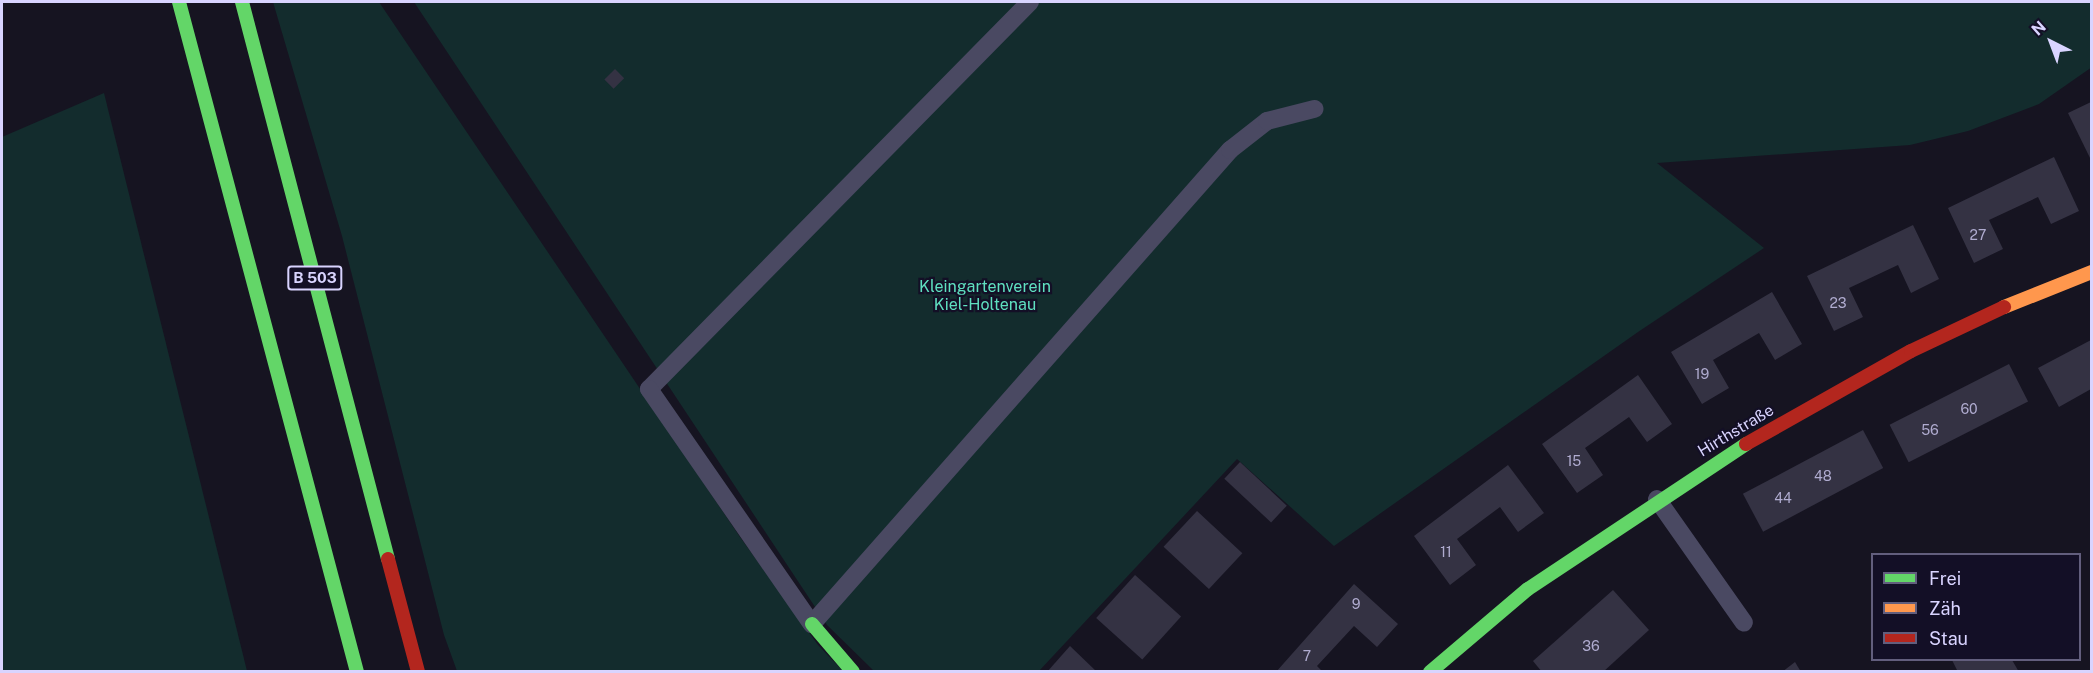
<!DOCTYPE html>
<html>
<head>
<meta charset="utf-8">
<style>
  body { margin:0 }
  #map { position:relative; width:2093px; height:673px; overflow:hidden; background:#161421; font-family:"Public Sans",sans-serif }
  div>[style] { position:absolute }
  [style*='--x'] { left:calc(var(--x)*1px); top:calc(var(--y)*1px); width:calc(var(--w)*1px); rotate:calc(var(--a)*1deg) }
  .green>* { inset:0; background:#132c2d }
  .building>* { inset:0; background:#343243; transform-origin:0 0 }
  .lane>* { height:18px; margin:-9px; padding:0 9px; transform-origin:9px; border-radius:9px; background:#4a4962 }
  .fast>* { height:14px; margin:-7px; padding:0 7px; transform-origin:7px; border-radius:7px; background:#63d668 }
  .slow>* { height:14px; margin:-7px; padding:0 7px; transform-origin:7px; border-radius:7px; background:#ff974d }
  .jam>* { height:14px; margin:-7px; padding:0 7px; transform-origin:7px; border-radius:7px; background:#b3261e }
  span { translate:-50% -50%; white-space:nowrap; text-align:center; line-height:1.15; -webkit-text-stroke:4.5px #130f26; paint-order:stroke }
  .number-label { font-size:14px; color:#b0acd0 }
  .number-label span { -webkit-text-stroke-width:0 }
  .shield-label span { padding:2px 4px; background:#130f26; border:2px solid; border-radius:4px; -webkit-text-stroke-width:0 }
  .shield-label { font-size:15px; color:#d9d4ff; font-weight:700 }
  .park-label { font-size:16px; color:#5fe0c0 }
  .street-label { font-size:16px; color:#d9d4ff }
  .frame { position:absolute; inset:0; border:3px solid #d9d4ff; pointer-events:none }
  .legend { position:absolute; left:1871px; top:553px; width:210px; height:108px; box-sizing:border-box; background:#130f26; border:2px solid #625e7d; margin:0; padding:8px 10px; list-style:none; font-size:18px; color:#d9d4ff }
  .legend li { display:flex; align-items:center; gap:12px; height:30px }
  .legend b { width:30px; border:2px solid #625e7d }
  .north { position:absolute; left:2021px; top:12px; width:60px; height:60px; -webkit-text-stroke:4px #130f26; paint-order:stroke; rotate:318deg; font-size:16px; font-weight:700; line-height:24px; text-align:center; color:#d9d4ff }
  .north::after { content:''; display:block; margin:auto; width:21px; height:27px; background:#d9d4ff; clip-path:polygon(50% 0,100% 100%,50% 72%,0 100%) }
</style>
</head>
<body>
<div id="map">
  <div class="green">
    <div style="clip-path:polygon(273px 2px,379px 2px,740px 537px,818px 645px,843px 671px,457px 671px,444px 635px,342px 236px)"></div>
    <div style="clip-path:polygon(414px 2px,2091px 2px,2092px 67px,2039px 104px,1968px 131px,1910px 145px,1657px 163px,1764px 248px,1638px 332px,1334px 546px,1237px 459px,1039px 671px,875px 672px,827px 625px)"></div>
    <div style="clip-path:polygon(104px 93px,247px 671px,2px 671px,2px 137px)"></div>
  </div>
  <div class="building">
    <div style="left:615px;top:69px;width:13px;height:15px;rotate:45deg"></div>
    <div style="clip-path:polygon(2091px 102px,2091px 160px,2068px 113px)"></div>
    <div style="clip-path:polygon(2054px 157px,2079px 211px,2051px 224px,2038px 197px,1989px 220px,2003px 249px,1974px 263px,1948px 208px)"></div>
    <div style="clip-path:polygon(1913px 225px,1939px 279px,1911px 293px,1898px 265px,1849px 288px,1863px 317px,1834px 331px,1807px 276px)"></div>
    <div style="clip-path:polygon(1772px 292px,1802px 344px,1775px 360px,1759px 333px,1713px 360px,1729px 388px,1702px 404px,1671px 352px)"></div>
    <div style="clip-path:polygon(2091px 340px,2091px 389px,2059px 407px,2038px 368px)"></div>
    <div style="left:2009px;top:364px;width:42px;height:134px;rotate:63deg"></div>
    <div style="clip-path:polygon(1638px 375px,1672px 424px,1647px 442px,1629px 417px,1585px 448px,1603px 475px,1577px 493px,1542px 444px)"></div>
    <div style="left:1863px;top:430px;width:43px;height:136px;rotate:62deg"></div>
    <div style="left:1240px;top:462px;width:64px;height:23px;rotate:43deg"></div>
    <div style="clip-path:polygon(1508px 465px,1544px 513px,1518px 532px,1500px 507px,1457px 539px,1476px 565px,1450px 585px,1414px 536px)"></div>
    <div style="left:1197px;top:511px;width:62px;height:49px;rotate:43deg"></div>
    <div style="left:1135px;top:575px;width:62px;height:58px;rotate:42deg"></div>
    <div style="clip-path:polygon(1354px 584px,1398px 624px,1377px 647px,1354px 626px,1317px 666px,1323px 672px,1276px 672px)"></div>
    <div style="clip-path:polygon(1613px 590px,1649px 630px,1603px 672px,1542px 672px,1533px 661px)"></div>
    <div style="clip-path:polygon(1070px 646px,1097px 672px,1047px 672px)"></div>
    <div style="clip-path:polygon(1952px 660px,2012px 660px,2019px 672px,1958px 672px)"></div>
    <div style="clip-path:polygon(1795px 662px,1801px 672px,1782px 672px)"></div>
  </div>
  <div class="lane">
    <div style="--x:1030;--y:2;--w:543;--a:134.55"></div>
    <div style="--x:649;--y:389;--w:286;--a:55.3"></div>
    <div style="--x:812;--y:624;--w:632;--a:-48.59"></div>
    <div style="--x:1230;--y:150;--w:47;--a:-38.1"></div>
    <div style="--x:1267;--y:121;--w:49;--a:-14.3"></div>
    <div style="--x:1657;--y:499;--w:151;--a:54.9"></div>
  </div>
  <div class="fast">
    <div style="--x:179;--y:2;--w:693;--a:75.12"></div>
    <div style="--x:242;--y:2;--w:576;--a:75.31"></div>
    <div style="--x:812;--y:624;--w:63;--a:49.5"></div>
    <div style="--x:1430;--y:672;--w:128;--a:-40.3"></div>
    <div style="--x:1528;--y:589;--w:262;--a:-33.6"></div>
  </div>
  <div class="slow">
    <div style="--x:2004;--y:307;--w:95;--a:-21.7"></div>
  </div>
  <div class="jam">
    <div style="--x:1746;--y:444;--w:189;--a:-29.4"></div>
    <div style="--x:1911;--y:351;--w:103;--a:-25.3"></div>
    <div style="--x:388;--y:559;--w:117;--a:75.1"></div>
  </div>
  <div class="number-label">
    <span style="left:1978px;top:235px">27</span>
    <span style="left:1838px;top:303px">23</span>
    <span style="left:1702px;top:374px">19</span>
    <span style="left:1969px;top:409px">60</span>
    <span style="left:1930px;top:430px">56</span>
    <span style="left:1574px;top:461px">15</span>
    <span style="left:1823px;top:476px">48</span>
    <span style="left:1783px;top:498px">44</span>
    <span style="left:1446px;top:552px">11</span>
    <span style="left:1356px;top:604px">9</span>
    <span style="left:1591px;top:646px">36</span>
    <span style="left:1307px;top:656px">7</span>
  </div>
  <div class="shield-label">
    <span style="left:315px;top:278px">B 503</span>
  </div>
  <div class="park-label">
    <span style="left:985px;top:296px">Kleingartenverein<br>Kiel-Holtenau</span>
  </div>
  <div class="street-label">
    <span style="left:1736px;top:431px;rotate:-31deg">Hirthstraße</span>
  </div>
  <div class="frame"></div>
  <ul class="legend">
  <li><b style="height:8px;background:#63d668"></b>Frei</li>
  <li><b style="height:8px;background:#ff974d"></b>Zäh</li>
  <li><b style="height:8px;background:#b3261e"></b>Stau</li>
  </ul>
  <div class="north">N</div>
</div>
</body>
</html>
